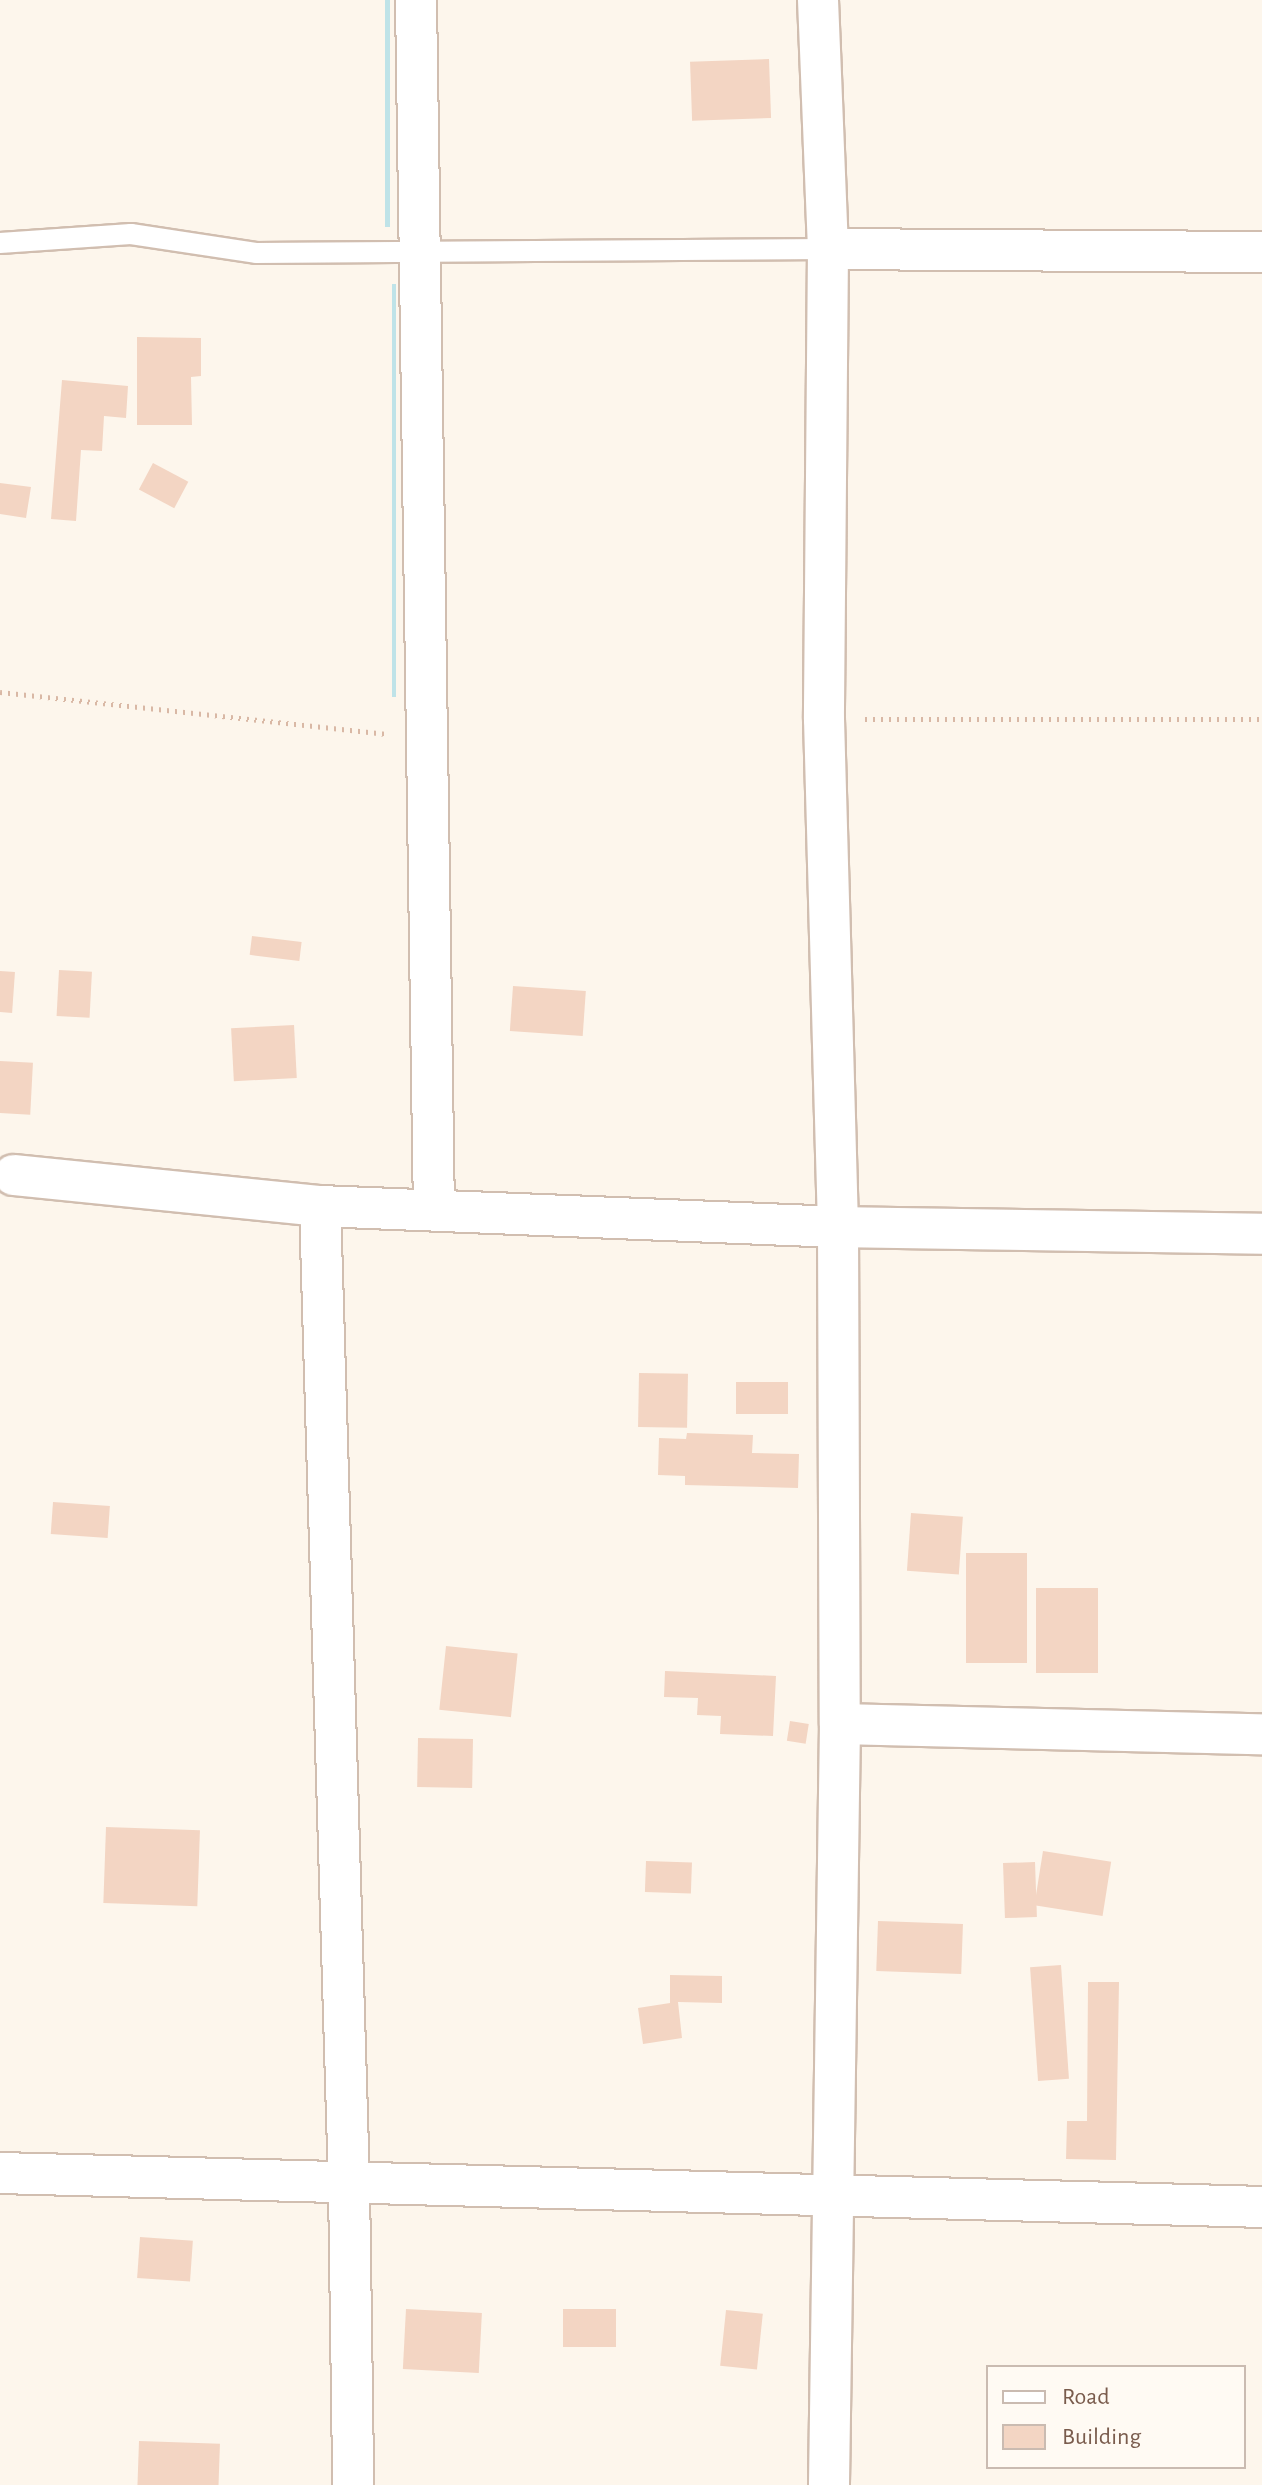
<!DOCTYPE html>
<html>
<head>
<meta charset="utf-8">
<style>
  body { margin:0 }
  #map { position:relative; width:1262px; height:2485px; overflow:hidden; background:#fdf6ec; font-family:"Alegreya Sans",sans-serif }
  div>[style] { position:absolute }
  [style*='--x'] { left:calc(var(--x)*1px); top:calc(var(--y)*1px); width:calc(var(--w)*1px); rotate:calc(var(--a)*1deg) }
  .water>* { inset:0; background:#bfe3e8; transform-origin:0 0 }
  .building>* { inset:0; background:#f3d5c3; transform-origin:0 0 }
  .path>* { height:5px; margin-top:-2.5px; transform-origin:0; background:repeating-linear-gradient(90deg,#d9b8a5 0 2px,transparent 0 8px) }
  .roads { filter:drop-shadow(2px 0 #d1beb0) drop-shadow(-2px 0 #d1beb0) drop-shadow(0 2px #d1beb0) drop-shadow(0 -2px #d1beb0) }
  .lane>* { height:20px; margin:-10px; padding:0 10px; transform-origin:10px; border-radius:10px; background:#fff }
  .street>* { height:40px; margin:-20px; padding:0 20px; transform-origin:20px; border-radius:20px; background:#fff }
  span { translate:-50% -50%; white-space:nowrap; text-align:center; line-height:1.15; -webkit-text-stroke:6px #fffaf3; paint-order:stroke }
  .legend { position:absolute; left:986px; top:2365px; width:260px; height:104px; box-sizing:border-box; background:#fffaf3; border:2px solid #cabbb1; margin:0; padding:10px 14px; list-style:none; font-size:24px; color:#7a5c4d }
  .legend li { display:flex; align-items:center; gap:16px; height:40px }
  .legend b { width:40px; border:2px solid #cabbb1 }
</style>
</head>
<body>
<div id="map">
  <div class="water">
    <div style="left:385px;top:0;width:5px;height:227px"></div>
    <div style="left:392px;top:284px;width:4px;height:413px"></div>
  </div>
  <div class="building">
    <div style="left:769px;top:59px;width:59px;height:79px;rotate:88deg"></div>
    <div style="clip-path:polygon(137px 337px,201px 338px,201px 376px,191px 377px,192px 425px,137px 425px)"></div>
    <div style="clip-path:polygon(62px 380px,128px 386px,126px 418px,104px 416px,102px 451px,81px 450px,76px 521px,51px 519px)"></div>
    <div style="left:153px;top:463px;width:40px;height:30px;rotate:28deg"></div>
    <div style="clip-path:polygon(0 483px,31px 487px,26px 518px,0 514px)"></div>
    <div style="left:252px;top:936px;width:50px;height:19px;rotate:7deg"></div>
    <div style="left:59px;top:970px;width:33px;height:46px;rotate:3deg"></div>
    <div style="left:0;top:971px;width:15px;height:41px;rotate:4deg"></div>
    <div style="left:513px;top:986px;width:73px;height:45px;rotate:4deg"></div>
    <div style="left:294px;top:1025px;width:53px;height:63px;rotate:87deg"></div>
    <div style="left:0;top:1061px;width:33px;height:52px;rotate:3deg"></div>
    <div style="left:639px;top:1373px;width:49px;height:54px;rotate:1deg"></div>
    <div style="left:736px;top:1382px;width:52px;height:32px"></div>
    <div style="clip-path:polygon(687px 1433px,753px 1435px,752px 1453px,799px 1454px,798px 1488px,685px 1485px,685px 1476px,658px 1475px,659px 1438px,686px 1439px)"></div>
    <div style="left:53px;top:1502px;width:57px;height:32px;rotate:4deg"></div>
    <div style="left:911px;top:1513px;width:52px;height:58px;rotate:4deg"></div>
    <div style="left:966px;top:1553px;width:61px;height:110px"></div>
    <div style="left:1036px;top:1588px;width:62px;height:85px"></div>
    <div style="left:446px;top:1646px;width:72px;height:64px;rotate:6deg"></div>
    <div style="clip-path:polygon(665px 1671px,776px 1676px,773px 1736px,720px 1734px,721px 1716px,697px 1715px,698px 1698px,664px 1697px)"></div>
    <div style="left:790px;top:1721px;width:19px;height:20px;rotate:9deg"></div>
    <div style="left:418px;top:1738px;width:55px;height:49px;rotate:1deg"></div>
    <div style="left:106px;top:1827px;width:94px;height:76px;rotate:2deg"></div>
    <div style="left:1043px;top:1851px;width:69px;height:55px;rotate:9deg"></div>
    <div style="left:646px;top:1861px;width:46px;height:31px;rotate:2deg"></div>
    <div style="left:1035px;top:1862px;width:55px;height:32px;rotate:88deg"></div>
    <div style="left:878px;top:1921px;width:85px;height:50px;rotate:2deg"></div>
    <div style="left:1061px;top:1965px;width:114px;height:31px;rotate:86deg"></div>
    <div style="clip-path:polygon(670px 1975px,722px 1976px,722px 2003px,678px 2002px,682px 2038px,643px 2044px,638px 2008px,670px 2003px)"></div>
    <div style="clip-path:polygon(1088px 1982px,1119px 1982px,1116px 2160px,1066px 2159px,1067px 2121px,1087px 2121px)"></div>
    <div style="left:140px;top:2237px;width:53px;height:41px;rotate:4deg"></div>
    <div style="left:406px;top:2309px;width:76px;height:60px;rotate:3deg"></div>
    <div style="left:563px;top:2309px;width:53px;height:38px"></div>
    <div style="left:726px;top:2310px;width:37px;height:56px;rotate:6deg"></div>
    <div style="left:139px;top:2441px;width:81px;height:44px;rotate:2deg"></div>
  </div>
  <div class="path">
    <div style="--x:0;--y:692;--w:387;--a:6.2"></div>
    <div style="--x:865;--y:719;--w:397;--a:0"></div>
  </div>
  <div class="roads">
    <div class="lane">
      <div style="--x:0;--y:243;--w:131;--a:-3.9"></div>
      <div style="--x:131;--y:234;--w:126;--a:8.6"></div>
      <div style="--x:256;--y:253;--w:572;--a:-0.4"></div>
    </div>
    <div class="street">
      <div style="--x:416;--y:0;--w:1210;--a:89.15"></div>
      <div style="--x:818;--y:0;--w:249;--a:87.7"></div>
      <div style="--x:828;--y:249;--w:470;--a:90.5"></div>
      <div style="--x:824;--y:719;--w:508;--a:88.42"></div>
      <div style="--x:838;--y:1227;--w:497;--a:89.8"></div>
      <div style="--x:840;--y:1724;--w:761;--a:90.83"></div>
      <div style="--x:828;--y:249;--w:434;--a:0.4"></div>
      <div style="--x:14;--y:1175;--w:308;--a:5.8"></div>
      <div style="--x:320;--y:1206;--w:518;--a:2.32"></div>
      <div style="--x:838;--y:1227;--w:424;--a:0.9"></div>
      <div style="--x:320;--y:1206;--w:977;--a:88.3"></div>
      <div style="--x:349;--y:2183;--w:302;--a:89.2"></div>
      <div style="--x:840;--y:1724;--w:422;--a:1.4"></div>
      <div style="--x:0;--y:2173;--w:1262;--a:1.54"></div>
    </div>
  </div>
  <ul class="legend">
  <li><b style="height:10px;background:#fff"></b>Road</li>
  <li><b style="height:22px;background:#f3d5c3"></b>Building</li>
  </ul>
</div>
</body>
</html>
